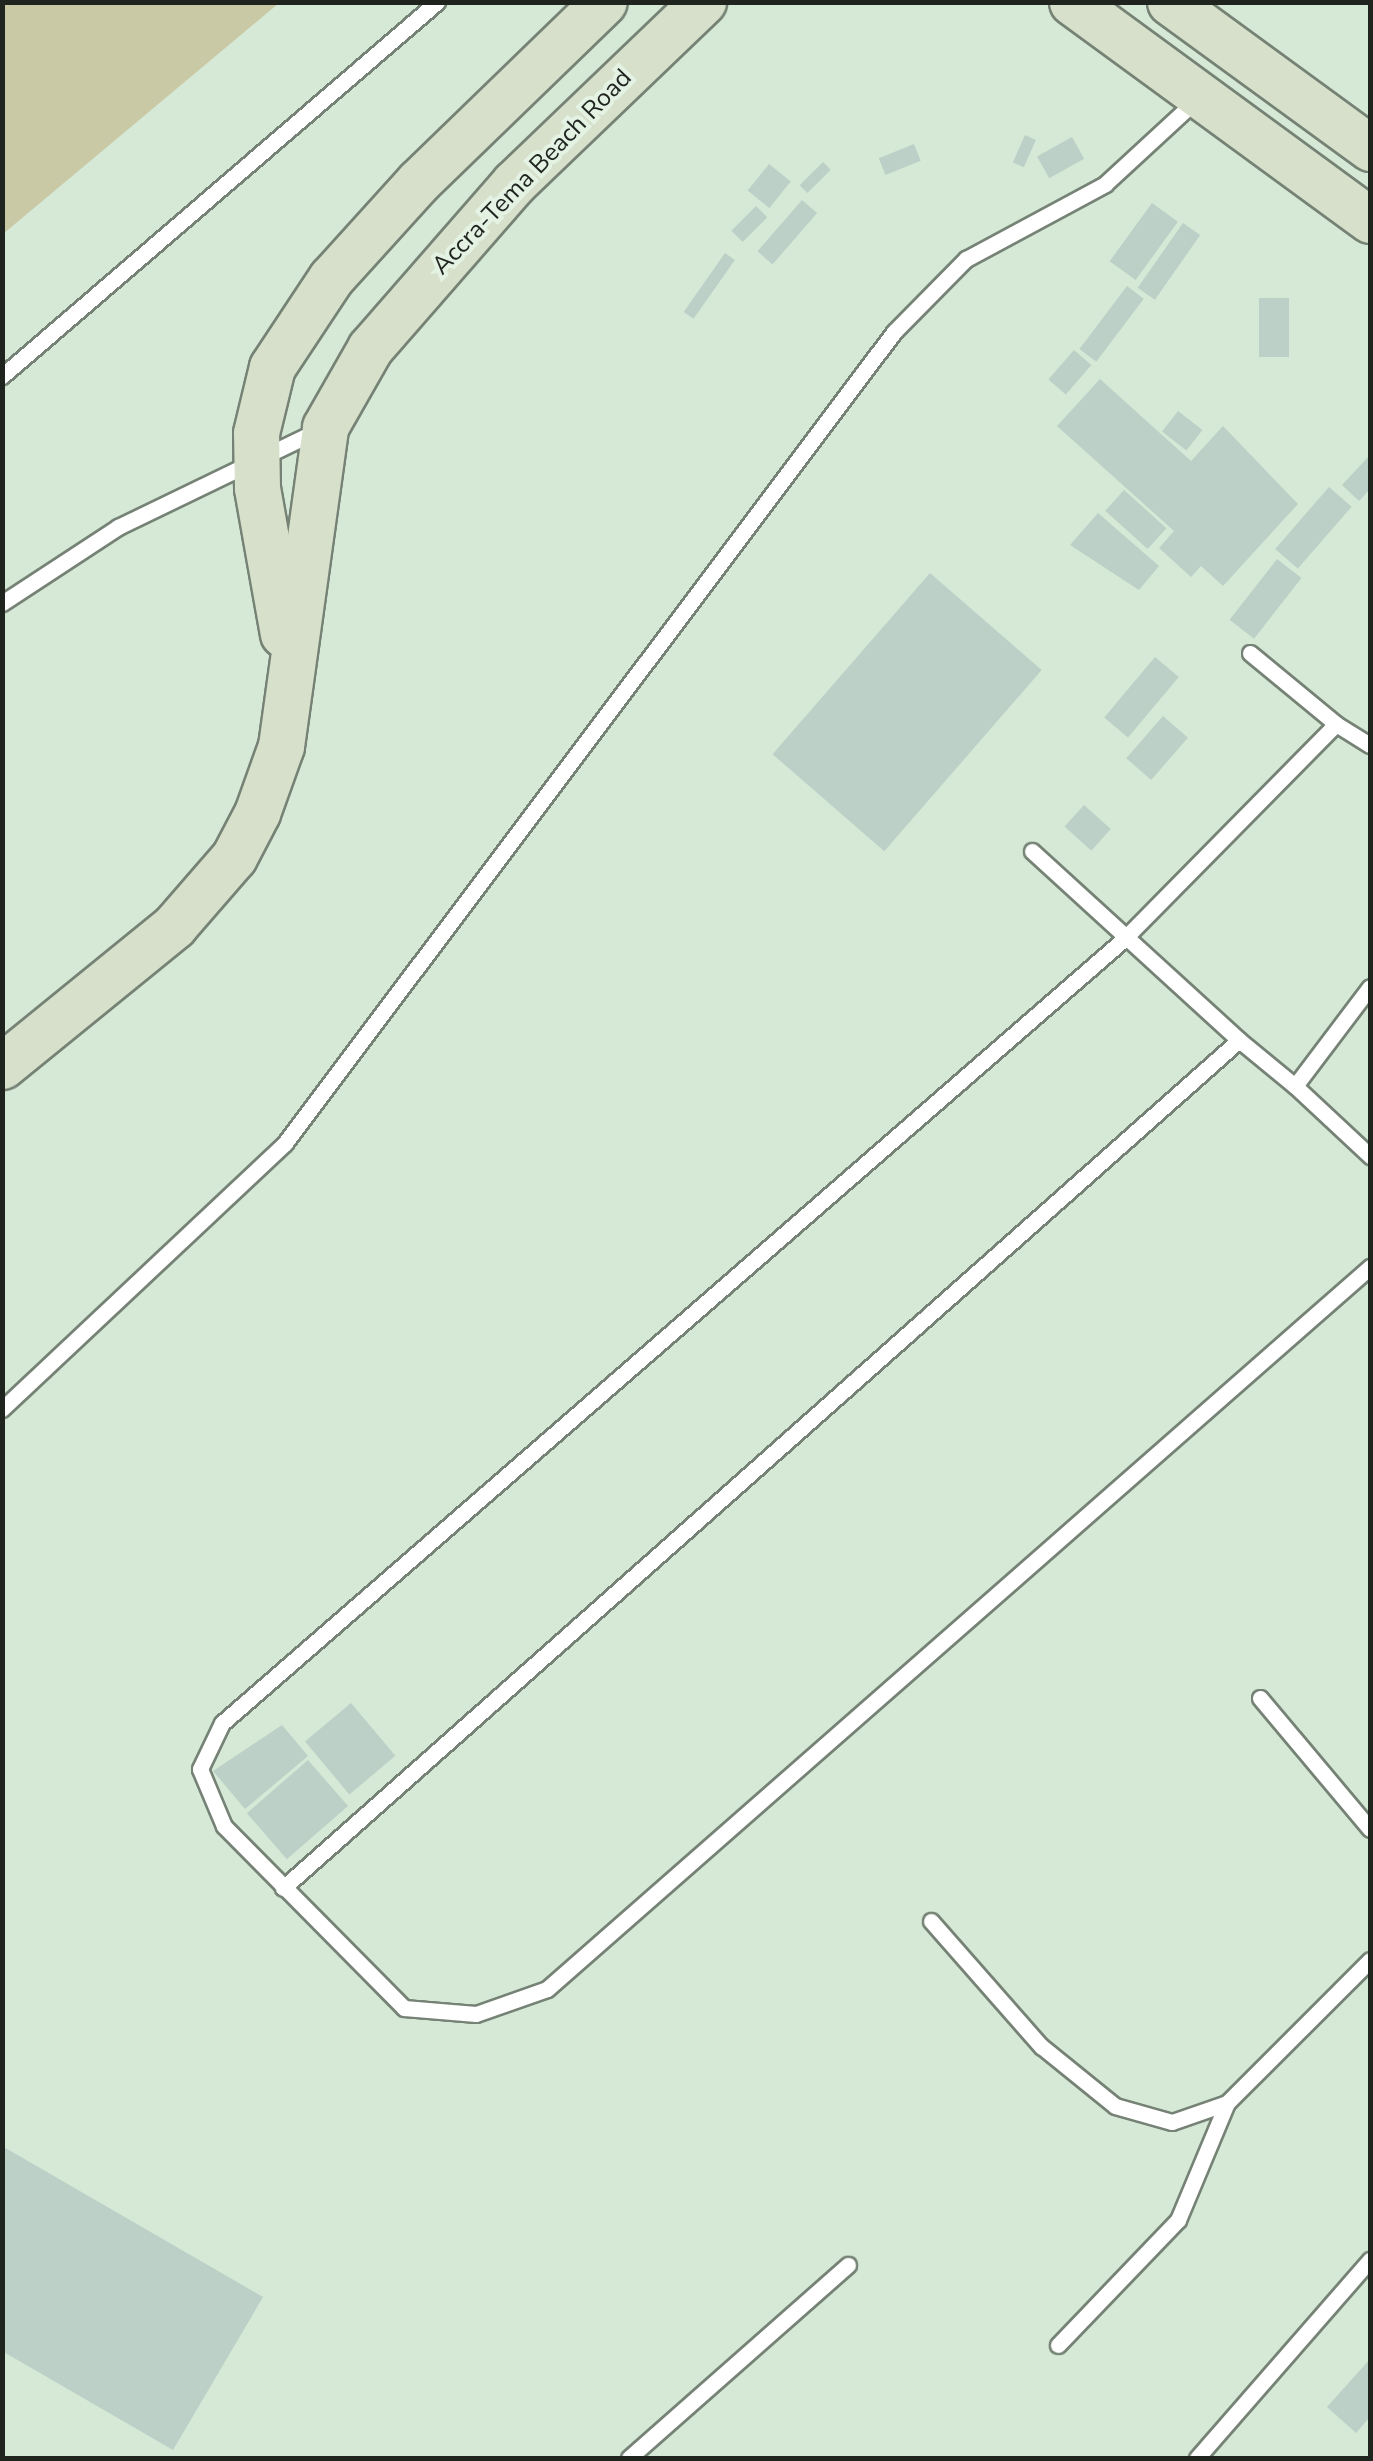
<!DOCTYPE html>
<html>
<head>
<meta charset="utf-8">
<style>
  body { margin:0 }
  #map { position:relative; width:1373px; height:2461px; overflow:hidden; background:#e4f2e4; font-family:"Nunito Sans",sans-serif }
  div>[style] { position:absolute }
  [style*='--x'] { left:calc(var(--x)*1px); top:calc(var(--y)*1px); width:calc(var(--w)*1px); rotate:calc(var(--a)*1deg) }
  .built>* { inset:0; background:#d5e9d6; transform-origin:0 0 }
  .green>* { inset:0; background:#c9c9a6 }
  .building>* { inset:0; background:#bcd0c7; transform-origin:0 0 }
  .roads { filter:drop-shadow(2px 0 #758275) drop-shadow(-2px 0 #758275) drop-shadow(0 2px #758275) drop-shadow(0 -2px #758275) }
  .lane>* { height:15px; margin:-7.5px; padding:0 7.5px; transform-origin:7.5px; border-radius:7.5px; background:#fff }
  .secondary>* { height:45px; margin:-22.5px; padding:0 22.5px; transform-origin:22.5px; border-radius:22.5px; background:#d7e0ca }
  span { translate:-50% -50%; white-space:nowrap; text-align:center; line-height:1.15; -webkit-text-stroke:8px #e4f2e4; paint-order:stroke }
  .street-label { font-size:25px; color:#1f241f }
  .frame { position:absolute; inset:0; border:5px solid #1f241f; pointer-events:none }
</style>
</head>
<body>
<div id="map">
  <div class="built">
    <div style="left:3px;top:3px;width:1367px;height:2455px"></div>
  </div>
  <div class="green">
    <div style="clip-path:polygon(3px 3px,3px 2px,279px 3px,3px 234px)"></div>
  </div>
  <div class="building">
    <div style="left:1025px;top:135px;width:12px;height:30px;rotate:24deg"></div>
    <div style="left:1072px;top:137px;width:25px;height:40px;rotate:61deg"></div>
    <div style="left:914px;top:144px;width:18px;height:38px;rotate:68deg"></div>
    <div style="left:823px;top:162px;width:11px;height:33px;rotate:45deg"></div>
    <div style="left:769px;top:164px;width:28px;height:34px;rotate:39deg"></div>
    <div style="left:802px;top:200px;width:20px;height:68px;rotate:41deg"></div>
    <div style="left:1152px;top:203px;width:32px;height:72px;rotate:36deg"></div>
    <div style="left:756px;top:206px;width:16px;height:35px;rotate:45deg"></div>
    <div style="left:1183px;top:223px;width:21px;height:79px;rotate:35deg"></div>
    <div style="left:725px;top:253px;width:12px;height:72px;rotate:35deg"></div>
    <div style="left:1127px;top:286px;width:21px;height:79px;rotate:37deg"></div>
    <div style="left:1259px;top:298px;width:30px;height:59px"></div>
    <div style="left:1074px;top:350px;width:23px;height:39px;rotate:41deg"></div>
    <div style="clip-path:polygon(1100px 379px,1191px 461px,1223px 426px,1298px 504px,1223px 586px,1201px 566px,1191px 577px,1159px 548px,1174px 531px,1057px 426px)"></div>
    <div style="left:1178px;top:411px;width:31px;height:26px;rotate:38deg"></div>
    <div style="clip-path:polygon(1370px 455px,1370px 489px,1359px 501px,1342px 485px)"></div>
    <div style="left:1329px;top:487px;width:30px;height:82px;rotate:41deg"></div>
    <div style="left:1124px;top:490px;width:57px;height:28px;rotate:42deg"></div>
    <div style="clip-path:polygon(1098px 513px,1159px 566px,1139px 590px,1070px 545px)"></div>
    <div style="left:1277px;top:559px;width:31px;height:77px;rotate:38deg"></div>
    <div style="left:930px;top:573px;width:148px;height:240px;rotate:41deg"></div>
    <div style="left:1155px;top:657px;width:31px;height:79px;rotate:40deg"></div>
    <div style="left:1163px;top:716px;width:33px;height:56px;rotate:41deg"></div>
    <div style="left:1084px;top:805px;width:36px;height:29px;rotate:42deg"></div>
    <div style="left:351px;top:1703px;width:69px;height:60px;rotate:50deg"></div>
    <div style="clip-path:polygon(282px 1725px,308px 1756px,245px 1809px,213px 1771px)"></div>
    <div style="left:308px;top:1760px;width:61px;height:81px;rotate:49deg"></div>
    <div style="clip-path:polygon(2px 2146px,263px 2297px,173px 2450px,2px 2351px)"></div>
    <div style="clip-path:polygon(1370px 2359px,1370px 2417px,1356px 2433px,1327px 2407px)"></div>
  </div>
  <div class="roads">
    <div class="lane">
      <div style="--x:2;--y:376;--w:574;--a:-40.69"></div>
      <div style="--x:2;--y:603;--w:139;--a:-33.2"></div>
      <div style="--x:118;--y:527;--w:221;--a:-25.8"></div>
      <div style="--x:1250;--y:653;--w:112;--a:39.5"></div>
      <div style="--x:1336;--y:724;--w:302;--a:134.6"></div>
      <div style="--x:1124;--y:939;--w:1195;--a:139"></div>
      <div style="--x:222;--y:1723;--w:51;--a:115.6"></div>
      <div style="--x:200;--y:1769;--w:62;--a:67.2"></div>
      <div style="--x:224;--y:1826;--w:256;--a:45.3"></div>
      <div style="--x:404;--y:2008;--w:72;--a:4.8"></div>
      <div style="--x:476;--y:2014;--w:75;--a:-19.4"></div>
      <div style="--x:547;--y:1989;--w:1095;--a:-41.26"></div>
      <div style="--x:1336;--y:724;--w:40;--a:32"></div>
      <div style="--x:1032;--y:851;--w:280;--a:42.4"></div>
      <div style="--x:1295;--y:1086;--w:103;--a:43"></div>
      <div style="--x:2;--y:1409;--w:388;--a:-43.2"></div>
      <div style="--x:285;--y:1143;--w:1014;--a:-53.1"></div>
      <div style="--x:894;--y:332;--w:103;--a:-45.4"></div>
      <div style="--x:966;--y:259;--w:158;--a:-28.3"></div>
      <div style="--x:1105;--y:184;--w:124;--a:-42.7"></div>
      <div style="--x:1260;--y:1698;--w:171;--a:50"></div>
      <div style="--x:283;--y:1888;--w:1278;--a:-41.57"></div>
      <div style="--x:1239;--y:1040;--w:72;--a:39.4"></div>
      <div style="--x:1295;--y:1086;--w:124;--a:-52.9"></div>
      <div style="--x:931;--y:1921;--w:167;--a:48.7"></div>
      <div style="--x:1041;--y:2046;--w:95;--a:39"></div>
      <div style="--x:1115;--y:2106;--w:59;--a:15.7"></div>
      <div style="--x:1172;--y:2122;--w:58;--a:-19.1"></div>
      <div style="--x:1227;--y:2103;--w:202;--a:-45"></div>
      <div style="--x:1058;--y:2345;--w:173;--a:-46.2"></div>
      <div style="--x:1178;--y:2220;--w:127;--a:-67.3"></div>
      <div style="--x:629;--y:2458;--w:292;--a:-41.4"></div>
      <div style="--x:1197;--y:2458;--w:263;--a:-48.9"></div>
    </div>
    <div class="secondary">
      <div style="--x:1072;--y:2;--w:369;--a:36.2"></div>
      <div style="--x:1170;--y:2;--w:248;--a:36.1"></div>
      <div style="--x:283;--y:634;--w:148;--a:-100.1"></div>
      <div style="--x:257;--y:488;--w:55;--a:-91"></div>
      <div style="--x:256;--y:433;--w:68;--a:-76.4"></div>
      <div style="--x:272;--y:367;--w:107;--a:-56.5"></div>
      <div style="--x:331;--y:278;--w:131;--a:-47.8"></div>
      <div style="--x:419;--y:181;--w:257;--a:-44.1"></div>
      <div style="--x:2;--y:1066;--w:222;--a:-39.1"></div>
      <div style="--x:174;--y:926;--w:91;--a:-49"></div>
      <div style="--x:234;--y:857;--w:50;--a:-62.4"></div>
      <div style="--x:257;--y:813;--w:71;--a:-70.3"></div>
      <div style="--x:281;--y:746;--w:322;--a:-82.1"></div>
      <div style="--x:325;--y:427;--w:91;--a:-60.3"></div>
      <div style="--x:370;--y:348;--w:219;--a:-48.9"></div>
      <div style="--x:514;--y:183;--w:262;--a:-43.8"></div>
    </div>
  </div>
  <div class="street-label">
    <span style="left:532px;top:172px;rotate:-46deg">Accra-Tema Beach Road</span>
  </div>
  <div class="frame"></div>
</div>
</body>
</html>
